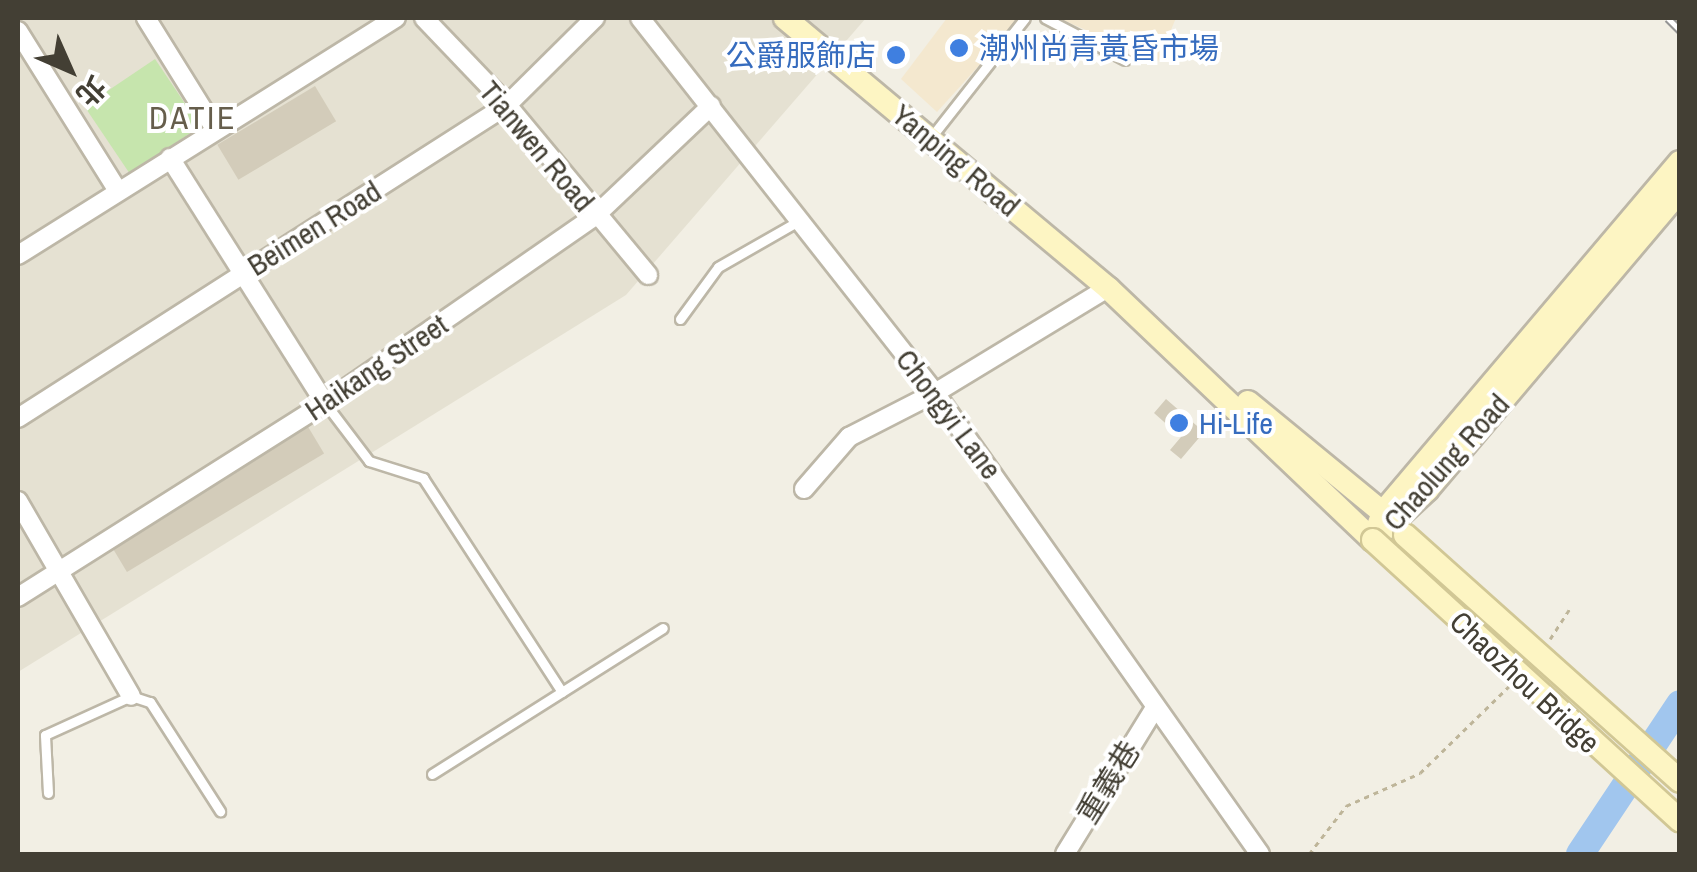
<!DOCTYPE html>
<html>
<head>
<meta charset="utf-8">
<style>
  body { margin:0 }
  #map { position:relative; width:1697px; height:872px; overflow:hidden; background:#f2efe4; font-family:"Archivo Narrow","Noto Sans TC",sans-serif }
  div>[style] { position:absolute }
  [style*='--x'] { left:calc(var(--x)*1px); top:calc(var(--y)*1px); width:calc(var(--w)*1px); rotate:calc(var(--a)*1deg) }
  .residential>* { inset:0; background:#e5e1d2 }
  .commercial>* { inset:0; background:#f4e8cf }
  .green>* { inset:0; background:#c6e5ad; transform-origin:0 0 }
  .river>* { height:28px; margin:-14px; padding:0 14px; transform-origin:14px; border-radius:14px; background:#a1c6ee }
  .building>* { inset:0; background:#d3ccba; transform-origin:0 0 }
  .path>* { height:2.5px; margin-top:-1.25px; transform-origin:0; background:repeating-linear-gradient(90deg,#beb599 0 5px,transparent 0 10px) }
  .roads { filter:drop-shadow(2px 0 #bdb7a7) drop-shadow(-2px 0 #bdb7a7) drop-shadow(0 2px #bdb7a7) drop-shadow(0 -2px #bdb7a7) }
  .lane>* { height:9px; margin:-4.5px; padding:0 4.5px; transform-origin:4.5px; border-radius:4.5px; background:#fff }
  .street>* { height:18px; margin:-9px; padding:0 9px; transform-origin:9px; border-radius:9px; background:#fff }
  .secondary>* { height:22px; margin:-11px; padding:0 11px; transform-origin:11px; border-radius:11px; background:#fdf5c3 }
  .rail>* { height:9px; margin-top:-4.5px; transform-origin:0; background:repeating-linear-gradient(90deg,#fff 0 15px,#949494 0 30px); box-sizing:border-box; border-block:2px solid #949494 }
  .bridges { filter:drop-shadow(2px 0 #d1c795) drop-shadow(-2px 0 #d1c795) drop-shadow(0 2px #d1c795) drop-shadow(0 -2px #d1c795) }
  .secondary-bridge>* { height:22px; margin:-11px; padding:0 11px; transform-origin:11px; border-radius:11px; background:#fdf5c3 }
  .dots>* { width:28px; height:28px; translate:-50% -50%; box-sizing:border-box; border:5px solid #fff; border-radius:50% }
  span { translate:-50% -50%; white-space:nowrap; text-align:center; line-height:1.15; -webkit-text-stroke:8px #fff; paint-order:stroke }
  .shop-label { font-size:30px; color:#366cbe }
  .left { translate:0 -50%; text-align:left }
  .right { translate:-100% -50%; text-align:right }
  .street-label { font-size:30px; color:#433f34 }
  .neighbourhood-label { font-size:32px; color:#665e4c; letter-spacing:2.5px }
  .frame { position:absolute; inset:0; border:20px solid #433f34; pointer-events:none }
  .north { position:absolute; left:20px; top:20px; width:100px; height:100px; -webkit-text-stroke:8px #fff; paint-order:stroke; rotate:135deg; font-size:28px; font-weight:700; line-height:40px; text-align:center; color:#433f34 }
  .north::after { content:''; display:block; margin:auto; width:35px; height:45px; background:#433f34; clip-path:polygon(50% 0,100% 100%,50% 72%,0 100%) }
</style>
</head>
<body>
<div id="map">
  <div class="residential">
    <div style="clip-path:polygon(18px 18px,866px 18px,626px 295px,18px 672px)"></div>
  </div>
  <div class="commercial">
    <div style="clip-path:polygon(947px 18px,1022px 18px,937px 112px,901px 79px)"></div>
    <div style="clip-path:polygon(1058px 18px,1176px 18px,1158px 61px)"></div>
  </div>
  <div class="green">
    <div style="left:155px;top:59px;width:81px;height:85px;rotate:56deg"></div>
  </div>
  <div class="river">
    <div style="--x:1580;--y:854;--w:180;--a:-56.3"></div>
  </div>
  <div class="building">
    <div style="left:315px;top:86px;width:41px;height:114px;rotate:59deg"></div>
    <div style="clip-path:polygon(1166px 399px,1204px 432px,1181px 459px,1170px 450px,1181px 437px,1154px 413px)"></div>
    <div style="left:304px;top:420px;width:39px;height:230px;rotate:59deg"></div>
  </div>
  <div class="path">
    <div style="--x:1674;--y:18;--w:8;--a:40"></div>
    <div style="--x:1550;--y:639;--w:35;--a:-57"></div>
    <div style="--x:1309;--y:854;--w:61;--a:-52.4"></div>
    <div style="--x:1346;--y:806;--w:81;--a:-24"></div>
    <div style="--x:1420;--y:773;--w:124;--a:-44.3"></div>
  </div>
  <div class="roads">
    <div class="lane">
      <div style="--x:1045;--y:18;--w:90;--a:27.7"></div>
      <div style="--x:932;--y:136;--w:150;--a:-51.8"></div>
      <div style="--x:680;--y:319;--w:64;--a:-53.8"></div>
      <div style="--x:718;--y:267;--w:95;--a:-29.8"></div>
      <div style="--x:325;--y:403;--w:73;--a:52.8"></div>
      <div style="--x:369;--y:461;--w:57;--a:17.5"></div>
      <div style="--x:423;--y:478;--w:255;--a:57"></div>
      <div style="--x:432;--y:774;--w:273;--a:-32.3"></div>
      <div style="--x:48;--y:793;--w:58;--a:-93"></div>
      <div style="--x:45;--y:735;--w:94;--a:-24.4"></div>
      <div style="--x:131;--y:696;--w:20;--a:18"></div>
      <div style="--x:150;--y:702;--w:130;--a:57.3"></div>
    </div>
    <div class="street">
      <div style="--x:146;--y:18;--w:131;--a:58.1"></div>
      <div style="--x:424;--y:18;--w:120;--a:46.3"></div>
      <div style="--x:507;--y:105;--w:221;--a:50.3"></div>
      <div style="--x:640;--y:18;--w:477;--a:51.8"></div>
      <div style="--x:935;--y:393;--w:564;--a:54.82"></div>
      <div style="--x:18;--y:31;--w:189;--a:58"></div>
      <div style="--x:170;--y:158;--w:290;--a:57.7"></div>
      <div style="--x:18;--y:255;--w:446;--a:-32.1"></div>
      <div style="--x:18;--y:418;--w:581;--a:-32.62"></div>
      <div style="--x:507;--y:105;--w:124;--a:-44.7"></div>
      <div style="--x:804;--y:489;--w:69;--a:-49.1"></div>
      <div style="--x:849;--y:437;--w:97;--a:-27.1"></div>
      <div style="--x:935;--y:393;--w:202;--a:-31.3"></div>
      <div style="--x:18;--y:501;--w:225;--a:59.9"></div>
      <div style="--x:18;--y:597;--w:363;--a:-32.3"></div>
      <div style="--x:325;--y:403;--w:328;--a:-34.7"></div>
      <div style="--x:595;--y:216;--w:160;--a:-43.5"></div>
      <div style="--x:1065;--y:854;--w:168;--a:-58.4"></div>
    </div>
    <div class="secondary">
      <div style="--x:785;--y:18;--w:421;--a:39.9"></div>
      <div style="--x:1108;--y:288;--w:366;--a:43.6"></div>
      <div style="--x:1248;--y:402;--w:188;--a:39.4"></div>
      <div style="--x:1373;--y:540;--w:30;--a:-70"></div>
      <div style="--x:1383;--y:512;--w:459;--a:-49.7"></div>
      <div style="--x:1373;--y:540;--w:74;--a:-42.8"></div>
      <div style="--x:1427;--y:490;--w:392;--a:-49.8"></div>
    </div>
  </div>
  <div class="rail">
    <div style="--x:1668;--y:18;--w:17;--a:45"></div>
  </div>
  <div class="bridges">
    <div class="secondary-bridge">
      <div style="--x:1405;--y:535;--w:369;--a:41.8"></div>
      <div style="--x:1373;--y:540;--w:416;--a:42.4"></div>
    </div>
  </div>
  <div class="dots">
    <div style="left:959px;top:48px;background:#3f7fe0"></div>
    <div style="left:896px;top:55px;background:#3f7fe0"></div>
    <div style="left:1179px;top:423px;background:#3f7fe0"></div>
  </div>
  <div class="shop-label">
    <span class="left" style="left:979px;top:48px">潮州尚青黃昏市場</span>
    <span class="right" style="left:876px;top:55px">公爵服飾店</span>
    <span class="left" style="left:1199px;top:423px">Hi-Life</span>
  </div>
  <div class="street-label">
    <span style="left:537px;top:146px;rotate:50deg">Tianwen Road</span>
    <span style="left:956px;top:160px;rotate:40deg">Yanping Road</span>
    <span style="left:314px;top:228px;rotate:-32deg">Beimen Road</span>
    <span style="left:376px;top:367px;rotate:-34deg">Haikang Street</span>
    <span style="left:949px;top:414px;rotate:53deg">Chongyi Lane</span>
    <span style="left:1446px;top:462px;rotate:-48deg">Chaolung Road</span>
    <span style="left:1525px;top:682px;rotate:43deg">Chaozhou Bridge</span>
    <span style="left:1108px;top:782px;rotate:-58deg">重義巷</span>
  </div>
  <div class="neighbourhood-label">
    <span style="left:193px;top:118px">DATIE</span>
  </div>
  <div class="frame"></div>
  <div class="north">北</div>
</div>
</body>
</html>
